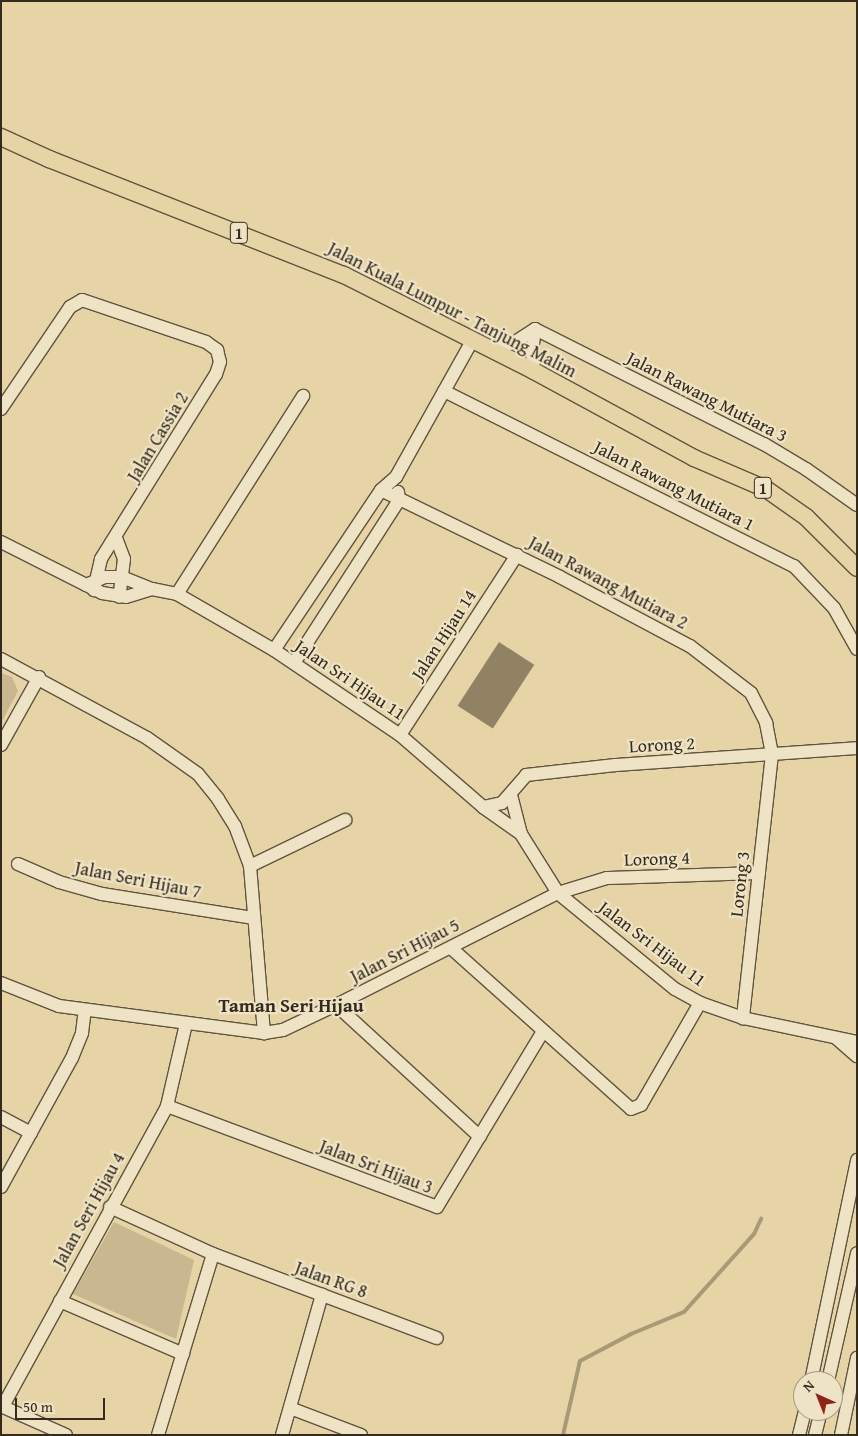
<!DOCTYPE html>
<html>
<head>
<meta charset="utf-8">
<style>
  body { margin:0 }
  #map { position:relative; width:858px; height:1436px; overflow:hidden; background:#e6d4a6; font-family:"Gentium Book Plus",serif }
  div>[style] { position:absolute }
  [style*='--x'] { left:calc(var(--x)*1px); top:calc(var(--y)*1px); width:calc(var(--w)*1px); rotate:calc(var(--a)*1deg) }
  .green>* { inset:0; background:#c8b78f }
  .stream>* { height:4px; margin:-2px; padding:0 2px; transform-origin:2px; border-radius:2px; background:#a99a77 }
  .building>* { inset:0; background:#918264; transform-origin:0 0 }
  .roads { filter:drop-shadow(1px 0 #60543f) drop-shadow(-1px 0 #60543f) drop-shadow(0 1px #60543f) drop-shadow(0 -1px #60543f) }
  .minor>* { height:12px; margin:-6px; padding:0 6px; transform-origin:6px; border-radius:6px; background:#efe3c5 }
  .major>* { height:16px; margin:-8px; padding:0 8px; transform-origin:8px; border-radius:8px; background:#e6d4a6 }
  span { translate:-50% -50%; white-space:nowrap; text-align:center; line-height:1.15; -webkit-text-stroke:4.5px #efe3c5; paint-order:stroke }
  .shield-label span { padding:1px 4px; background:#efe3c5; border:1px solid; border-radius:4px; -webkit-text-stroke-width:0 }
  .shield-label { font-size:16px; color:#342a1d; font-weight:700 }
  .street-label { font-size:18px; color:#342a1d }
  .neighbourhood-label { font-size:19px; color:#342a1d; font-weight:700 }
  .frame { position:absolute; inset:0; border:2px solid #342a1d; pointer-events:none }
  .north { position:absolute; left:793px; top:1371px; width:50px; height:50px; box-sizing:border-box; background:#efe3c5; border:1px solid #a49982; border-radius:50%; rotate:316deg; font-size:14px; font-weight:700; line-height:20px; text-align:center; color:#342a1d }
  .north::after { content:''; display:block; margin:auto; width:18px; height:22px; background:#8f2418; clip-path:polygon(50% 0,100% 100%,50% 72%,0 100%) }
  .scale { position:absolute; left:15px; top:1398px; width:90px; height:22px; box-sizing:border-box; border:2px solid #342a1d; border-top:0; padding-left:6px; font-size:15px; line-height:18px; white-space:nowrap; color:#342a1d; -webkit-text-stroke:4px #efe3c5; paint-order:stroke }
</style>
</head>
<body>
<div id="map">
  <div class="green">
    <div style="clip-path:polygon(1px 673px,12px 677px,18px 691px,1px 723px)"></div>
    <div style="clip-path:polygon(114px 1222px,194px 1260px,176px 1339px,73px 1294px)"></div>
  </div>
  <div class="stream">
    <div style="--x:563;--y:1435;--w:76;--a:-77.1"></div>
    <div style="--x:580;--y:1361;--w:58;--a:-27.9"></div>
    <div style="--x:631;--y:1334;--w:57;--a:-22.5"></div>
    <div style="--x:684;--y:1312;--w:105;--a:-48.1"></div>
    <div style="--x:754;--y:1234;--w:17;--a:-65"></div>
  </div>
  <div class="building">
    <div style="left:499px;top:642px;width:42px;height:76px;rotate:33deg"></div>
  </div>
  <div class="roads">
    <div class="minor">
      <div style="--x:535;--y:329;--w:256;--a:26.7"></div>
      <div style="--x:764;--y:444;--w:49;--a:30.8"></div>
      <div style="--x:806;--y:469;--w:62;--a:35.2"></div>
      <div style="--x:493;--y:350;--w:23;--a:-20"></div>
      <div style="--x:515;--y:342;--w:24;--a:-33"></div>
      <div style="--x:534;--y:371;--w:20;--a:-96"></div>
      <div style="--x:532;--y:351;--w:22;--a:-82"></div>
      <div style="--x:444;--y:391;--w:391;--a:26.6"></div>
      <div style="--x:794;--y:566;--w:58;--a:46.4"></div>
      <div style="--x:834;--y:608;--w:47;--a:60.7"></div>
      <div style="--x:1;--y:409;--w:123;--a:-55.9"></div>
      <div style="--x:70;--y:307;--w:14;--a:-30"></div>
      <div style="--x:82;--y:300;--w:131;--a:18.7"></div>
      <div style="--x:206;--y:342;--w:14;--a:36"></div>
      <div style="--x:217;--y:350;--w:12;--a:76"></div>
      <div style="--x:220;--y:362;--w:13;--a:108"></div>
      <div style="--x:216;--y:374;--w:218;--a:121.9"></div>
      <div style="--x:101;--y:559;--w:32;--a:103"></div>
      <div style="--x:381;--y:490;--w:199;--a:25.9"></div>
      <div style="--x:560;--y:577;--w:147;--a:28"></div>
      <div style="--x:690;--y:646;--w:77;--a:37.6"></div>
      <div style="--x:751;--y:693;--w:34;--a:63"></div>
      <div style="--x:766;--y:723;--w:32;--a:79"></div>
      <div style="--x:772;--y:754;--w:266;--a:96.3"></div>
      <div style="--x:116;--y:538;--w:22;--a:69"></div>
      <div style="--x:124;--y:559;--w:38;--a:97"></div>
      <div style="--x:1;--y:542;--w:113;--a:26.8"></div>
      <div style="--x:102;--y:593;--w:24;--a:9"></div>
      <div style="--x:126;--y:597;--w:27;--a:-17"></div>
      <div style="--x:86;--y:585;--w:21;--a:-23"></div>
      <div style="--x:105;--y:577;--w:17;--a:0"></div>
      <div style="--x:122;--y:577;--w:32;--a:22"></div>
      <div style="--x:152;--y:589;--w:25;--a:11"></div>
      <div style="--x:177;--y:594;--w:112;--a:30"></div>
      <div style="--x:274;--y:650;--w:152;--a:34"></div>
      <div style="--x:400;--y:735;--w:110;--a:40.9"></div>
      <div style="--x:483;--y:807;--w:47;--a:35.4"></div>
      <div style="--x:177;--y:594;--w:235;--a:-57.5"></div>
      <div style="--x:274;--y:650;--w:192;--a:-56.2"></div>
      <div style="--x:381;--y:490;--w:20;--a:-41"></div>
      <div style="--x:396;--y:477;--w:158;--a:-60.8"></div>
      <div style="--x:1;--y:659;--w:166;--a:28.4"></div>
      <div style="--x:147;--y:738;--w:62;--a:35.2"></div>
      <div style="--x:198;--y:774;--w:32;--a:51"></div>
      <div style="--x:218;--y:799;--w:32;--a:58"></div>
      <div style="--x:235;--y:826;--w:43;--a:69.4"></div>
      <div style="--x:250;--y:866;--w:168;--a:85.2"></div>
      <div style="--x:294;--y:663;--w:194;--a:-57.2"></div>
      <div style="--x:399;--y:500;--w:8;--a:-97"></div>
      <div style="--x:400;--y:735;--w:215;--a:-57"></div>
      <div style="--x:1;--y:745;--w:78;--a:-60.8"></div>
      <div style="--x:511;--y:795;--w:40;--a:75.6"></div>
      <div style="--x:521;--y:834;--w:70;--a:57.9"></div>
      <div style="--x:558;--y:893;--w:151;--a:39.4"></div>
      <div style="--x:675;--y:989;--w:29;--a:29"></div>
      <div style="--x:700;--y:1003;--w:46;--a:19.2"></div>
      <div style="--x:743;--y:1018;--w:116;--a:11.9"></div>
      <div style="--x:483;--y:807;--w:19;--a:-12"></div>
      <div style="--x:502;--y:803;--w:37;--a:-49"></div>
      <div style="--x:526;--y:775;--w:90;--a:-6.4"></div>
      <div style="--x:615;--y:765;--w:243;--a:-4"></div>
      <div style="--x:18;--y:864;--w:45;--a:23.7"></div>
      <div style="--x:59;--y:882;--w:45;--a:15.6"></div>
      <div style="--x:102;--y:894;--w:154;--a:9"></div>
      <div style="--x:250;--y:866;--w:106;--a:-25.8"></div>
      <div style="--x:451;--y:948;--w:241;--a:41.8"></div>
      <div style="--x:631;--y:1109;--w:11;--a:-22"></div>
      <div style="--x:641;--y:1105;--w:118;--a:-60"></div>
      <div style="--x:1;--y:983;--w:62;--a:21.6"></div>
      <div style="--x:59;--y:1006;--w:207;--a:7.5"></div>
      <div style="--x:264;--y:1033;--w:19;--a:-9"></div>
      <div style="--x:283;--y:1030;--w:59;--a:-25.3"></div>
      <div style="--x:336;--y:1005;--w:249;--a:-26.8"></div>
      <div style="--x:558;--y:893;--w:51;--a:-17"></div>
      <div style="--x:607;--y:878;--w:152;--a:-1.9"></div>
      <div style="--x:336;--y:1005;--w:195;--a:42.5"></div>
      <div style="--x:836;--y:1038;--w:28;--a:41"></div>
      <div style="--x:167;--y:1106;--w:288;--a:20.5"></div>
      <div style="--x:437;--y:1207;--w:205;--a:-58.9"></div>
      <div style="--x:1;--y:1117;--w:34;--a:28"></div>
      <div style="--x:1;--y:1187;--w:147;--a:-61.2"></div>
      <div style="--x:72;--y:1058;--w:27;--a:-68"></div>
      <div style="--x:82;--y:1033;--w:23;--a:-83"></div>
      <div style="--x:110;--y:1207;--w:113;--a:24.5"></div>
      <div style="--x:213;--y:1254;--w:239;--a:20.6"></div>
      <div style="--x:60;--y:1301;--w:134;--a:23.3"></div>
      <div style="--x:811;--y:1381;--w:226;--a:-78.2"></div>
      <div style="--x:828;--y:1381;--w:131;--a:-77.2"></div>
      <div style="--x:1;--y:1406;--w:71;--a:24"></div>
      <div style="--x:3;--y:1406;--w:342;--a:-61.3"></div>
      <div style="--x:167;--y:1106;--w:84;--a:-77"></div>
      <div style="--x:290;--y:1408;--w:76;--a:20.8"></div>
      <div style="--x:158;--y:1435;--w:189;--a:-73.1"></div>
      <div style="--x:282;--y:1435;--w:146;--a:-74.1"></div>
      <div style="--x:799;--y:1435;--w:25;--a:-76"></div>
      <div style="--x:815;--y:1435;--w:25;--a:-76"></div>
      <div style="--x:841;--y:1435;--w:79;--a:-78.3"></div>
    </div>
    <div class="major">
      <div style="--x:1;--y:137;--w:53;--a:24.6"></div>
      <div style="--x:49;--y:159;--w:317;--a:21.5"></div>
      <div style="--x:344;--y:275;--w:213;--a:26.8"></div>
      <div style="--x:534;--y:371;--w:182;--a:28.5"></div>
      <div style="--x:694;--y:458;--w:78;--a:23.3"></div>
      <div style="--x:766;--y:489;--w:49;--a:35"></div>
      <div style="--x:806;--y:517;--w:72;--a:45"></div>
    </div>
  </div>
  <div class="shield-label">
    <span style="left:239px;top:233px">1</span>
    <span style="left:763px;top:488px">1</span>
  </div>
  <div class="street-label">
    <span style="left:452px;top:310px;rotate:27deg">Jalan Kuala Lumpur - Tanjung Malim</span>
    <span style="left:707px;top:397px;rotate:27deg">Jalan Rawang Mutiara 3</span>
    <span style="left:158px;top:437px;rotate:-59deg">Jalan Cassia 2</span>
    <span style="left:674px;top:486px;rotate:27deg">Jalan Rawang Mutiara 1</span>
    <span style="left:608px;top:583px;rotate:28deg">Jalan Rawang Mutiara 2</span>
    <span style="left:444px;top:635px;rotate:-57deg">Jalan Hijau 14</span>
    <span style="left:350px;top:680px;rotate:34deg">Jalan Sri Hijau 11</span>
    <span style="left:662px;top:745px;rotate:-3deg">Lorong 2</span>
    <span style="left:657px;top:859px;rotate:-2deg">Lorong 4</span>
    <span style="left:138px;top:880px;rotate:11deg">Jalan Seri Hijau 7</span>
    <span style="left:740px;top:884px;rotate:-84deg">Lorong 3</span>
    <span style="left:652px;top:944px;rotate:37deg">Jalan Sri Hijau 11</span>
    <span style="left:405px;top:951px;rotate:-27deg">Jalan Sri Hijau 5</span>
    <span style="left:376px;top:1167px;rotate:21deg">Jalan Sri Hijau 3</span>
    <span style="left:89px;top:1210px;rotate:-61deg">Jalan Seri Hijau 4</span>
    <span style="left:331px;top:1280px;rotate:20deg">Jalan RG 8</span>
  </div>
  <div class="neighbourhood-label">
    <span style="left:291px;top:1006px">Taman Seri Hijau</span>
  </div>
  <div class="frame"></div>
  <div class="north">N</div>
  <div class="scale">50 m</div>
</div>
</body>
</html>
